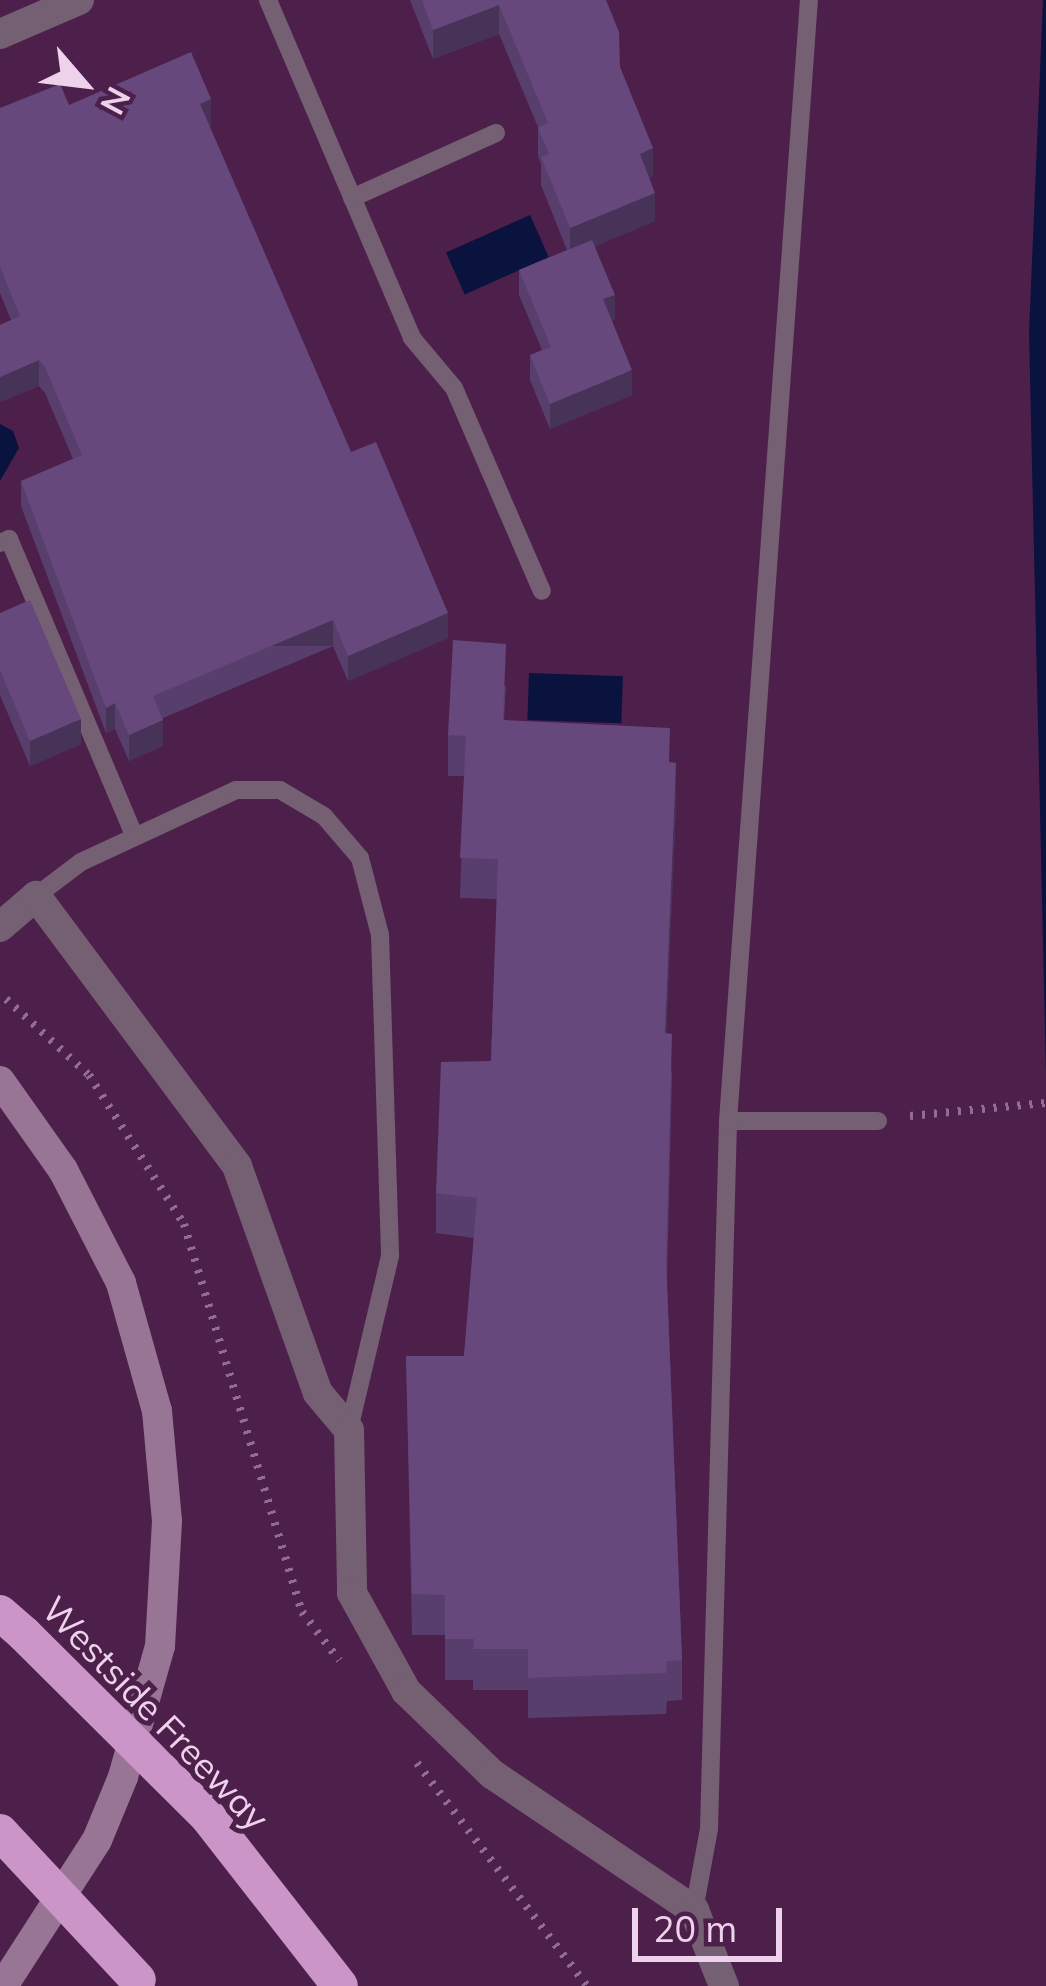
<!DOCTYPE html>
<html>
<head>
<meta charset="utf-8">
<style>
  body { margin:0 }
  #map { position:relative; width:1046px; height:1986px; overflow:hidden; background:#4d204b; font-family:Mulish,sans-serif }
  div>[style] { position:absolute }
  [style*='--x'] { left:calc(var(--x)*1px); top:calc(var(--y)*1px); width:calc(var(--w)*1px); rotate:calc(var(--a)*1deg) }
  .water>* { inset:0; background:#0a123e; transform-origin:0 0 }
  .path>* { height:8px; margin-top:-4px; transform-origin:0; background:repeating-linear-gradient(90deg,#936d91 0 3px,transparent 0 12px) }
  .lane>* { height:18px; margin:-9px; padding:0 9px; transform-origin:9px; border-radius:9px; background:#755f72 }
  .street>* { height:30px; margin:-15px; padding:0 15px; transform-origin:15px; border-radius:15px; background:#755f72 }
  .secondary>* { height:30px; margin:-15px; padding:0 15px; transform-origin:15px; border-radius:15px; background:#987595 }
  .highway>* { height:36px; margin:-18px; padding:0 18px; transform-origin:18px; border-radius:18px; background:#cb96c7 }
  .highway-bridge>* { height:36px; margin:-18px; padding:0 18px; transform-origin:18px; border-radius:18px; background:#cb96c7 }
  .wall>* { inset:0; background:#583e6c }
  .shaded-wall>* { inset:0; background:#473258; transform-origin:0 0 }
  .building>* { inset:0; background:#66487d }
  span { translate:-50% -50%; white-space:nowrap; text-align:center; line-height:1.15; -webkit-text-stroke:10px #4d204b; paint-order:stroke }
  .street-label { font-size:36px; color:#eed2eb }
  .north { position:absolute; left:24px; top:24px; width:120px; height:120px; -webkit-text-stroke:9px #4d204b; paint-order:stroke; rotate:118deg; font-size:33px; font-weight:700; line-height:48px; text-align:center; color:#eed2eb }
  .north::after { content:''; display:block; margin:auto; width:42px; height:54px; background:#eed2eb; clip-path:polygon(50% 0,100% 100%,50% 72%,0 100%) }
  .scale { position:absolute; left:632px; top:1908px; width:150px; height:54px; box-sizing:border-box; border:6px solid #eed2eb; border-top:0; padding-left:15px; font-size:36px; line-height:42px; white-space:nowrap; color:#eed2eb; -webkit-text-stroke:9px #4d204b; paint-order:stroke }
</style>
</head>
<body>
<div id="map">
  <div class="water">
    <div style="clip-path:polygon(1043px 0,1046px 0,1046px 1075px,1029px 333px)"></div>
    <div style="left:530px;top:215px;width:46px;height:92px;rotate:66deg"></div>
    <div style="clip-path:polygon(0 424px,13px 431px,19px 448px,0 481px)"></div>
    <div style="left:529px;top:673px;width:94px;height:47px;rotate:2deg"></div>
  </div>
  <div class="path">
    <div style="--x:6;--y:999;--w:113;--a:42.5"></div>
    <div style="--x:89;--y:1075;--w:177;--a:57.5"></div>
    <div style="--x:184;--y:1224;--w:406;--a:73.1"></div>
    <div style="--x:302;--y:1612;--w:61;--a:52.4"></div>
    <div style="--x:910;--y:1116;--w:137;--a:-5.5"></div>
    <div style="--x:417;--y:1763;--w:280;--a:52.7"></div>
  </div>
  <div class="lane">
    <div style="--x:268;--y:0;--w:367;--a:66.9"></div>
    <div style="--x:412;--y:338;--w:65;--a:50"></div>
    <div style="--x:454;--y:388;--w:221;--a:66.6"></div>
    <div style="--x:352;--y:198;--w:158;--a:-24.3"></div>
    <div style="--x:0;--y:543;--w:10;--a:-24"></div>
    <div style="--x:9;--y:539;--w:321;--a:67.1"></div>
    <div style="--x:36;--y:896;--w:56;--a:-37.1"></div>
    <div style="--x:81;--y:862;--w:171;--a:-24.9"></div>
    <div style="--x:236;--y:790;--w:44;--a:0"></div>
    <div style="--x:280;--y:790;--w:51;--a:30.6"></div>
    <div style="--x:324;--y:816;--w:55;--a:49.4"></div>
    <div style="--x:360;--y:858;--w:80;--a:75.4"></div>
    <div style="--x:380;--y:935;--w:321;--a:88.2"></div>
    <div style="--x:390;--y:1256;--w:179;--a:103.3"></div>
    <div style="--x:728;--y:1121;--w:150;--a:0"></div>
    <div style="--x:694;--y:1910;--w:82;--a:-79.5"></div>
    <div style="--x:709;--y:1829;--w:708;--a:-88.46"></div>
    <div style="--x:728;--y:1121;--w:1124;--a:-85.87"></div>
  </div>
  <div class="street">
    <div style="--x:0;--y:34;--w:86;--a:-23.3"></div>
    <div style="--x:0;--y:927;--w:48;--a:-40.7"></div>
    <div style="--x:36;--y:896;--w:337;--a:53.3"></div>
    <div style="--x:237;--y:1166;--w:241;--a:70.4"></div>
    <div style="--x:318;--y:1393;--w:48;--a:50"></div>
    <div style="--x:349;--y:1430;--w:163;--a:88.9"></div>
    <div style="--x:352;--y:1593;--w:112;--a:61.1"></div>
    <div style="--x:406;--y:1691;--w:120;--a:44"></div>
    <div style="--x:492;--y:1774;--w:244;--a:34"></div>
    <div style="--x:694;--y:1910;--w:82;--a:68.5"></div>
  </div>
  <div class="secondary">
    <div style="--x:0;--y:1081;--w:109;--a:54.7"></div>
    <div style="--x:63;--y:1170;--w:127;--a:62.8"></div>
    <div style="--x:121;--y:1283;--w:133;--a:74.3"></div>
    <div style="--x:157;--y:1411;--w:110;--a:84.8"></div>
    <div style="--x:167;--y:1521;--w:125;--a:93.2"></div>
    <div style="--x:160;--y:1646;--w:136;--a:105.8"></div>
    <div style="--x:123;--y:1777;--w:68;--a:112.4"></div>
    <div style="--x:97;--y:1840;--w:174;--a:122.8"></div>
  </div>
  <div class="highway">
    <div style="--x:0;--y:1613;--w:32;--a:41"></div>
    <div style="--x:208;--y:1817;--w:214;--a:52"></div>
  </div>
  <div class="highway-bridge">
    <div style="--x:24;--y:1634;--w:260;--a:44.8"></div>
    <div style="--x:0;--y:1832;--w:202;--a:47"></div>
  </div>
  <div class="wall">
    <div style="clip-path:polygon(410px 0,606px 0,620px 67px,653px 176px,649px 178px,655px 221px,595px 246px,615px 319px,612px 321px,632px 395px,550px 429px,530px 380px,530px 355px,542px 350px,519px 295px,519px 270px,567px 250px,541px 185px,541px 164px,538px 156px,538px 127px,499px 34px,433px 59px)"></div>
    <div style="clip-path:polygon(69px 105px,211px 125px,209px 126px,351px 452px,448px 638px,348px 681px,333px 646px,163px 718px,163px 746px,129px 761px,115px 729px,106px 733px,21px 506px,21px 481px,73px 459px,45px 393px,39px 386px,0 402px,0 325px,11px 320px,0 293px,0 108px)"></div>
    <div style="clip-path:polygon(0 613px,81px 744px,30px 766px,0 695px)"></div>
    <div style="clip-path:polygon(506px 685px,504px 720px,670px 762px,676px 804px,666px 1033px,672px 1074px,667px 1279px,682px 1660px,682px 1700px,667px 1701px,666px 1714px,528px 1718px,528px 1690px,473px 1690px,473px 1680px,445px 1680px,445px 1635px,412px 1635px,406px 1356px,464px 1356px,474px 1238px,436px 1233px,436px 1193px,491px 1061px,497px 899px,460px 898px,464px 776px,448px 776px,448px 735px)"></div>
  </div>
  <div class="shaded-wall">
    <div style="clip-path:polygon(499px 5px,499px 34px,433px 59px,433px 30px)"></div>
    <div style="clip-path:polygon(211px 99px,211px 125px,200px 130px,200px 104px)"></div>
    <div style="clip-path:polygon(653px 148px,653px 176px,640px 183px,640px 154px)"></div>
    <div style="clip-path:polygon(655px 193px,655px 221px,570px 257px,570px 228px)"></div>
    <div style="clip-path:polygon(615px 295px,615px 319px,603px 324px,603px 299px)"></div>
    <div style="clip-path:polygon(39px 360px,39px 386px,0 402px,0 377px)"></div>
    <div style="clip-path:polygon(632px 370px,632px 395px,550px 429px,550px 404px)"></div>
    <div style="clip-path:polygon(448px 613px,448px 638px,348px 681px,348px 656px)"></div>
    <div style="left:333px;top:620px;width:26px;height:195px;rotate:90deg"></div>
    <div style="clip-path:polygon(115px 703px,115px 729px,106px 733px,106px 708px)"></div>
    <div style="clip-path:polygon(81px 719px,81px 744px,30px 766px,30px 741px)"></div>
    <div style="clip-path:polygon(163px 720px,163px 746px,129px 761px,129px 735px)"></div>
    <div style="clip-path:polygon(676px 763px,676px 804px,665px 1074px,665px 1033px)"></div>
  </div>
  <div class="building">
    <div style="clip-path:polygon(422px 0,606px 0,619px 32px,620px 67px,653px 148px,640px 154px,655px 193px,570px 228px,541px 157px,549px 154px,538px 128px,548px 123px,499px 5px,433px 30px)"></div>
    <div style="clip-path:polygon(191px 52px,211px 99px,200px 104px,351px 452px,376px 442px,448px 613px,348px 656px,333px 620px,153px 696px,163px 720px,129px 735px,115px 703px,106px 708px,21px 481px,82px 455px,45px 367px,39px 360px,0 377px,0 325px,20px 316px,0 267px,0 108px,60px 84px,69px 105px)"></div>
    <div style="clip-path:polygon(592px 240px,615px 295px,603px 299px,632px 370px,550px 404px,530px 355px,551px 347px,519px 270px)"></div>
    <div style="clip-path:polygon(30px 600px,81px 719px,30px 741px,0 670px,0 613px)"></div>
    <div style="clip-path:polygon(453px 640px,506px 644px,503px 720px,670px 728px,669px 762px,676px 763px,665px 1033px,672px 1034px,666px 1263px,682px 1660px,667px 1661px,666px 1673px,528px 1678px,528px 1649px,473px 1649px,474px 1639px,445px 1639px,445px 1595px,412px 1594px,406px 1356px,464px 1356px,477px 1198px,436px 1193px,441px 1062px,491px 1061px,498px 859px,460px 858px,466px 736px,448px 735px)"></div>
  </div>
  <div class="street-label">
    <span style="left:156px;top:1713px;rotate:46deg">Westside Freeway</span>
  </div>
  <div class="north">N</div>
  <div class="scale">20 m</div>
</div>
</body>
</html>
